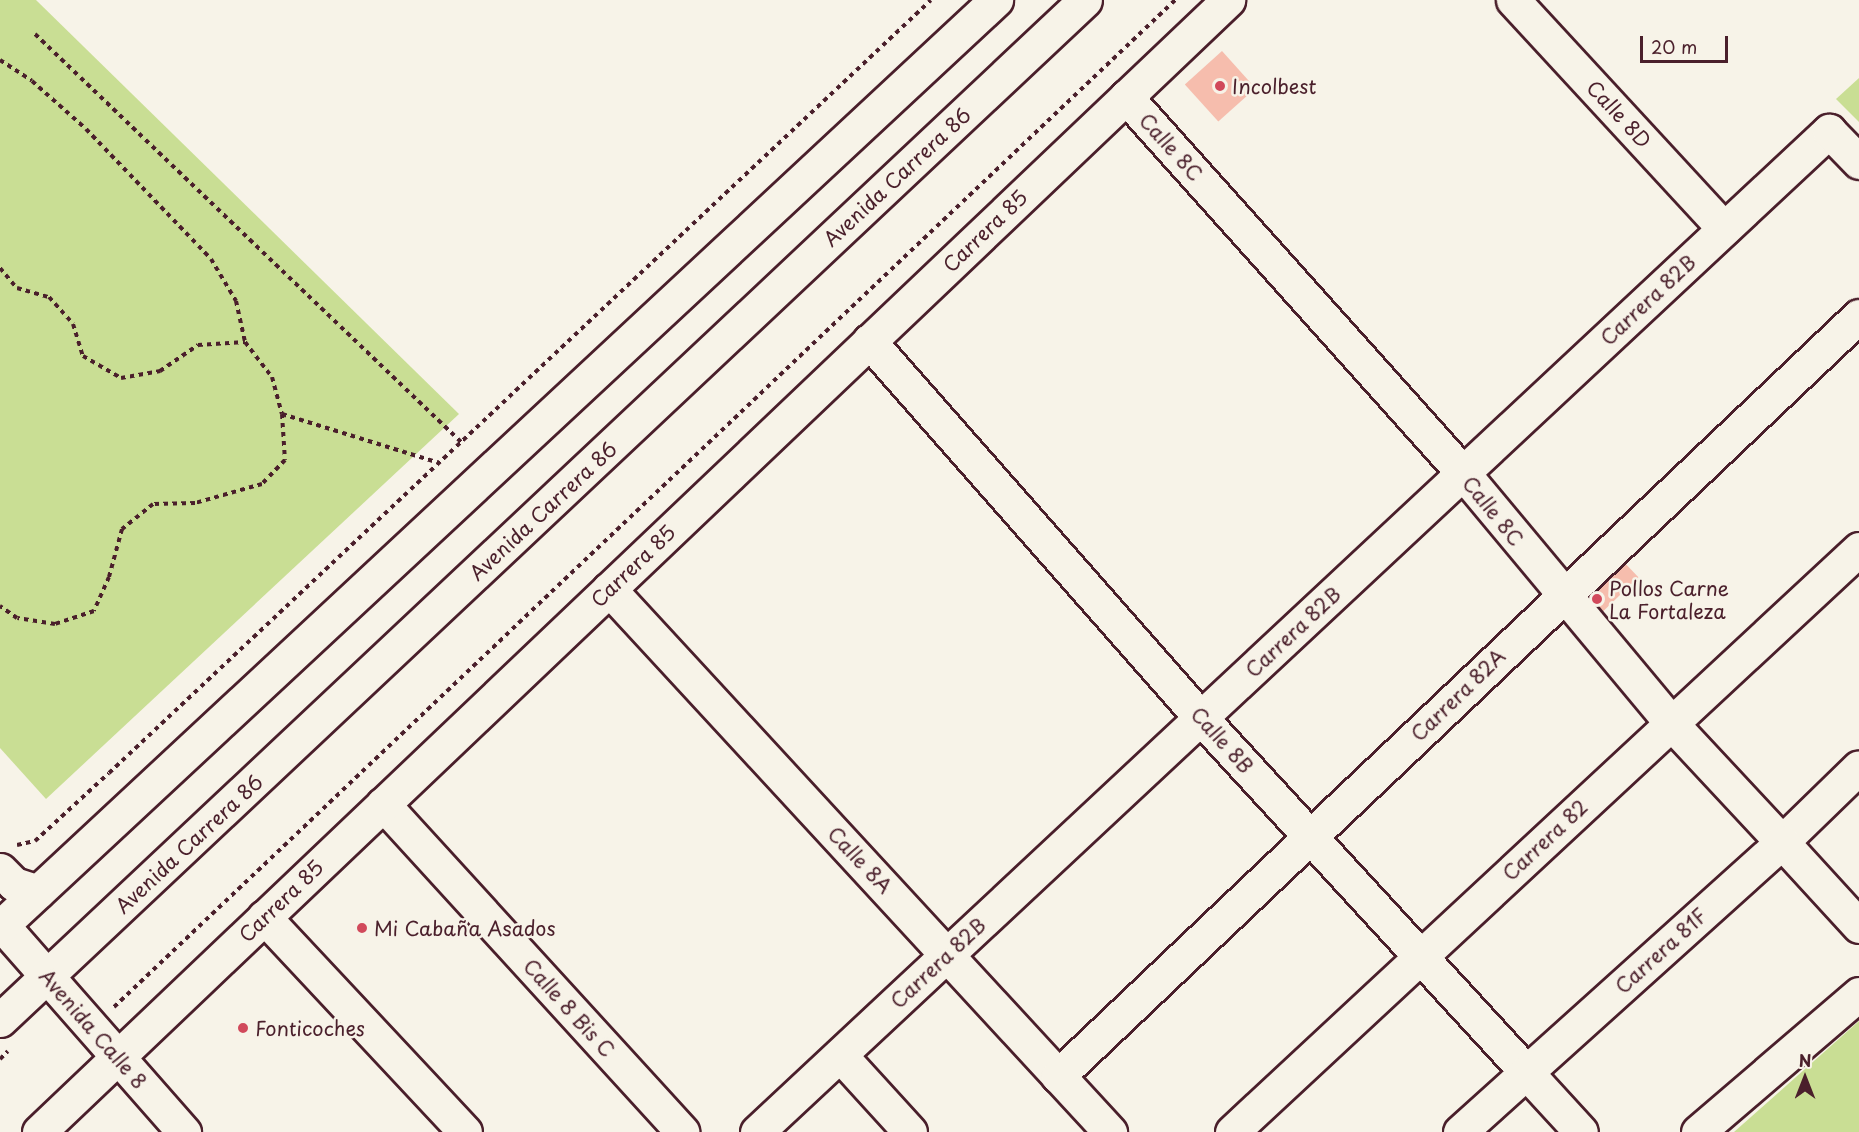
<!DOCTYPE html>
<html>
<head>
<meta charset="utf-8">
<style>
  body { margin:0 }
  #map { position:relative; width:1859px; height:1132px; overflow:hidden; background:#f7f3e8; font-family:"Playpen Sans",sans-serif }
  div>[style] { position:absolute }
  [style*='--x'] { left:calc(var(--x)*1px); top:calc(var(--y)*1px); width:calc(var(--w)*1px); rotate:calc(var(--a)*1deg) }
  .green>* { inset:0; background:#c9de94 }
  .building>* { inset:0; background:#f6bdad; transform-origin:0 0 }
  .path>* { height:4px; margin-top:-2px; transform-origin:0; background:repeating-linear-gradient(90deg,#4a1f2b 0 4.5px,transparent 0 9px) }
  .roads { filter:drop-shadow(2px 0 #4a1f2b) drop-shadow(-2px 0 #4a1f2b) drop-shadow(0 2px #4a1f2b) drop-shadow(0 -2px #4a1f2b) }
  .minor>* { height:33px; margin:-16.5px; padding:0 16.5px; transform-origin:16.5px; border-radius:16.5px; background:#f7f3e8 }
  .tertiary>* { height:33px; margin:-16.5px; padding:0 16.5px; transform-origin:16.5px; border-radius:16.5px; background:#f7f3e8 }
  .primary>* { height:33px; margin:-16.5px; padding:0 16.5px; transform-origin:16.5px; border-radius:16.5px; background:#f7f3e8 }
  .dots>* { width:16px; height:16px; translate:-50% -50%; box-sizing:border-box; border:3px solid #f7f3e8; border-radius:50% }
  span { translate:-50% -50%; white-space:nowrap; text-align:center; line-height:1.15; -webkit-text-stroke:5px #f7f3e8; paint-order:stroke }
  .poi-label { font-size:20px; color:#4a1f2b }
  .left { translate:0 -50%; text-align:left }
  .street-label { font-size:20px; color:#4a1f2b }
  .north { position:absolute; left:1775px; top:1048px; width:60px; height:60px; -webkit-text-stroke:4px #f7f3e8; paint-order:stroke; rotate:0deg; font-size:16px; font-weight:700; line-height:24px; text-align:center; color:#4a1f2b }
  .north::after { content:''; display:block; margin:auto; width:21px; height:27px; background:#4a1f2b; clip-path:polygon(50% 0,100% 100%,50% 72%,0 100%) }
  .scale { position:absolute; left:1640px; top:36px; width:88px; height:27px; box-sizing:border-box; border:3px solid #4a1f2b; border-top:0; padding-left:8px; font-size:18px; line-height:21px; white-space:nowrap; color:#4a1f2b; -webkit-text-stroke:4px #f7f3e8; paint-order:stroke }
</style>
</head>
<body>
<div id="map">
  <div class="green">
    <div style="clip-path:polygon(0 0,36px 0,459px 414px,46px 799px,0 748px)"></div>
    <div style="clip-path:polygon(1859px 78px,1859px 122px,1836px 99px)"></div>
    <div style="clip-path:polygon(1859px 1021px,1859px 1132px,1734px 1132px)"></div>
  </div>
  <div class="building">
    <div style="left:1222px;top:51px;width:50px;height:50px;rotate:48deg"></div>
    <div style="left:1619px;top:557px;width:28px;height:52px;rotate:46deg"></div>
  </div>
  <div class="path">
    <div style="--x:35;--y:34;--w:590;--a:43.76"></div>
    <div style="--x:0;--y:60;--w:38;--a:33"></div>
    <div style="--x:32;--y:81;--w:72;--a:41.6"></div>
    <div style="--x:86;--y:129;--w:180;--a:46.1"></div>
    <div style="--x:211;--y:259;--w:49;--a:59.2"></div>
    <div style="--x:236;--y:301;--w:42;--a:77.6"></div>
    <div style="--x:0;--y:268;--w:26;--a:50"></div>
    <div style="--x:17;--y:288;--w:33;--a:16"></div>
    <div style="--x:49;--y:297;--w:36;--a:48"></div>
    <div style="--x:73;--y:324;--w:34;--a:73"></div>
    <div style="--x:83;--y:356;--w:44;--a:30.1"></div>
    <div style="--x:121;--y:378;--w:40;--a:-10"></div>
    <div style="--x:160;--y:371;--w:46;--a:-34.4"></div>
    <div style="--x:198;--y:345;--w:47;--a:-3.7"></div>
    <div style="--x:245;--y:342;--w:44;--a:52.4"></div>
    <div style="--x:272;--y:377;--w:38;--a:75"></div>
    <div style="--x:282;--y:414;--w:46;--a:86.3"></div>
    <div style="--x:285;--y:460;--w:33;--a:134"></div>
    <div style="--x:262;--y:484;--w:70;--a:164.2"></div>
    <div style="--x:195;--y:503;--w:42;--a:178.6"></div>
    <div style="--x:153;--y:504;--w:40;--a:141"></div>
    <div style="--x:122;--y:529;--w:50;--a:105.2"></div>
    <div style="--x:109;--y:577;--w:37;--a:114"></div>
    <div style="--x:94;--y:611;--w:41;--a:161.6"></div>
    <div style="--x:55;--y:624;--w:38;--a:-171"></div>
    <div style="--x:17;--y:618;--w:21;--a:-145"></div>
    <div style="--x:282;--y:414;--w:164;--a:17.3"></div>
    <div style="--x:17;--y:845;--w:18;--a:-13"></div>
    <div style="--x:35;--y:841;--w:100;--a:-42.6"></div>
    <div style="--x:109;--y:773;--w:1128;--a:-43.24"></div>
    <div style="--x:114;--y:1007;--w:1463;--a:-43.5"></div>
    <div style="--x:0;--y:1059;--w:11;--a:-45"></div>
  </div>
  <div class="roads">
    <div class="minor">
      <div style="--x:1513;--y:0;--w:311;--a:47.3"></div>
      <div style="--x:1126;--y:97;--w:505;--a:48.13"></div>
      <div style="--x:1463;--y:473;--w:325;--a:50.2"></div>
      <div style="--x:1671;--y:723;--w:163;--a:47"></div>
      <div style="--x:1782;--y:842;--w:107;--a:-44.2"></div>
      <div style="--x:869;--y:341;--w:502;--a:48.63"></div>
      <div style="--x:1201;--y:718;--w:481;--a:47.4"></div>
      <div style="--x:609;--y:589;--w:739;--a:47.3"></div>
      <div style="--x:383;--y:804;--w:444;--a:47.6"></div>
      <div style="--x:0;--y:870;--w:20;--a:45"></div>
      <div style="--x:14;--y:884;--w:25;--a:18"></div>
      <div style="--x:264;--y:917;--w:294;--a:46.9"></div>
      <div style="--x:840;--y:1055;--w:104;--a:47.7"></div>
      <div style="--x:1058;--y:1076;--w:1104;--a:-43.5"></div>
      <div style="--x:39;--y:1132;--w:1642;--a:-43.59"></div>
      <div style="--x:757;--y:1132;--w:1467;--a:-43.04"></div>
      <div style="--x:1829;--y:131;--w:43;--a:45.9"></div>
      <div style="--x:1232;--y:1132;--w:856;--a:-42.92"></div>
      <div style="--x:1698;--y:1132;--w:212;--a:-40.6"></div>
    </div>
    <div class="tertiary">
      <div style="--x:2;--y:925;--w:276;--a:48.7"></div>
      <div style="--x:1526;--y:1072;--w:81;--a:47.5"></div>
      <div style="--x:1460;--y:1132;--w:433;--a:-42"></div>
      <div style="--x:1782;--y:842;--w:114;--a:47.5"></div>
    </div>
    <div class="primary">
      <div style="--x:0;--y:927;--w:1361;--a:-42.95"></div>
      <div style="--x:0;--y:1020;--w:1489;--a:-43.23"></div>
    </div>
  </div>
  <div class="dots">
    <div style="left:1220px;top:86px;background:#d1495b"></div>
    <div style="left:1597px;top:599px;background:#d1495b"></div>
    <div style="left:362px;top:928px;background:#d1495b"></div>
    <div style="left:243px;top:1028px;background:#d1495b"></div>
  </div>
  <div class="poi-label">
    <span class="left" style="left:1232px;top:86px">Incolbest</span>
    <span class="left" style="left:1609px;top:600px">Pollos Carne<br>La Fortaleza</span>
    <span class="left" style="left:374px;top:928px">Mi Cabaña Asados</span>
    <span class="left" style="left:255px;top:1028px">Fonticoches</span>
  </div>
  <div class="street-label">
    <span style="left:1619px;top:114px;rotate:47deg">Calle 8D</span>
    <span style="left:1171px;top:147px;rotate:48deg">Calle 8C</span>
    <span style="left:897px;top:177px;rotate:-43deg">Avenida Carrera 86</span>
    <span style="left:985px;top:231px;rotate:-44deg">Carrera 85</span>
    <span style="left:1648px;top:300px;rotate:-43deg">Carrera 82B</span>
    <span style="left:543px;top:511px;rotate:-43deg">Avenida Carrera 86</span>
    <span style="left:1493px;top:511px;rotate:51deg">Calle 8C</span>
    <span style="left:633px;top:566px;rotate:-44deg">Carrera 85</span>
    <span style="left:1293px;top:632px;rotate:-43deg">Carrera 82B</span>
    <span style="left:1458px;top:695px;rotate:-44deg">Carrera 82A</span>
    <span style="left:1222px;top:740px;rotate:48deg">Calle 8B</span>
    <span style="left:1545px;top:840px;rotate:-43deg">Carrera 82</span>
    <span style="left:189px;top:844px;rotate:-43deg">Avenida Carrera 86</span>
    <span style="left:860px;top:860px;rotate:47deg">Calle 8A</span>
    <span style="left:281px;top:901px;rotate:-44deg">Carrera 85</span>
    <span style="left:1661px;top:951px;rotate:-42deg">Carrera 81F</span>
    <span style="left:938px;top:963px;rotate:-43deg">Carrera 82B</span>
    <span style="left:569px;top:1008px;rotate:48deg">Calle 8 Bis C</span>
    <span style="left:93px;top:1029px;rotate:49deg">Avenida Calle 8</span>
  </div>
  <div class="north">N</div>
  <div class="scale">20 m</div>
</div>
</body>
</html>
